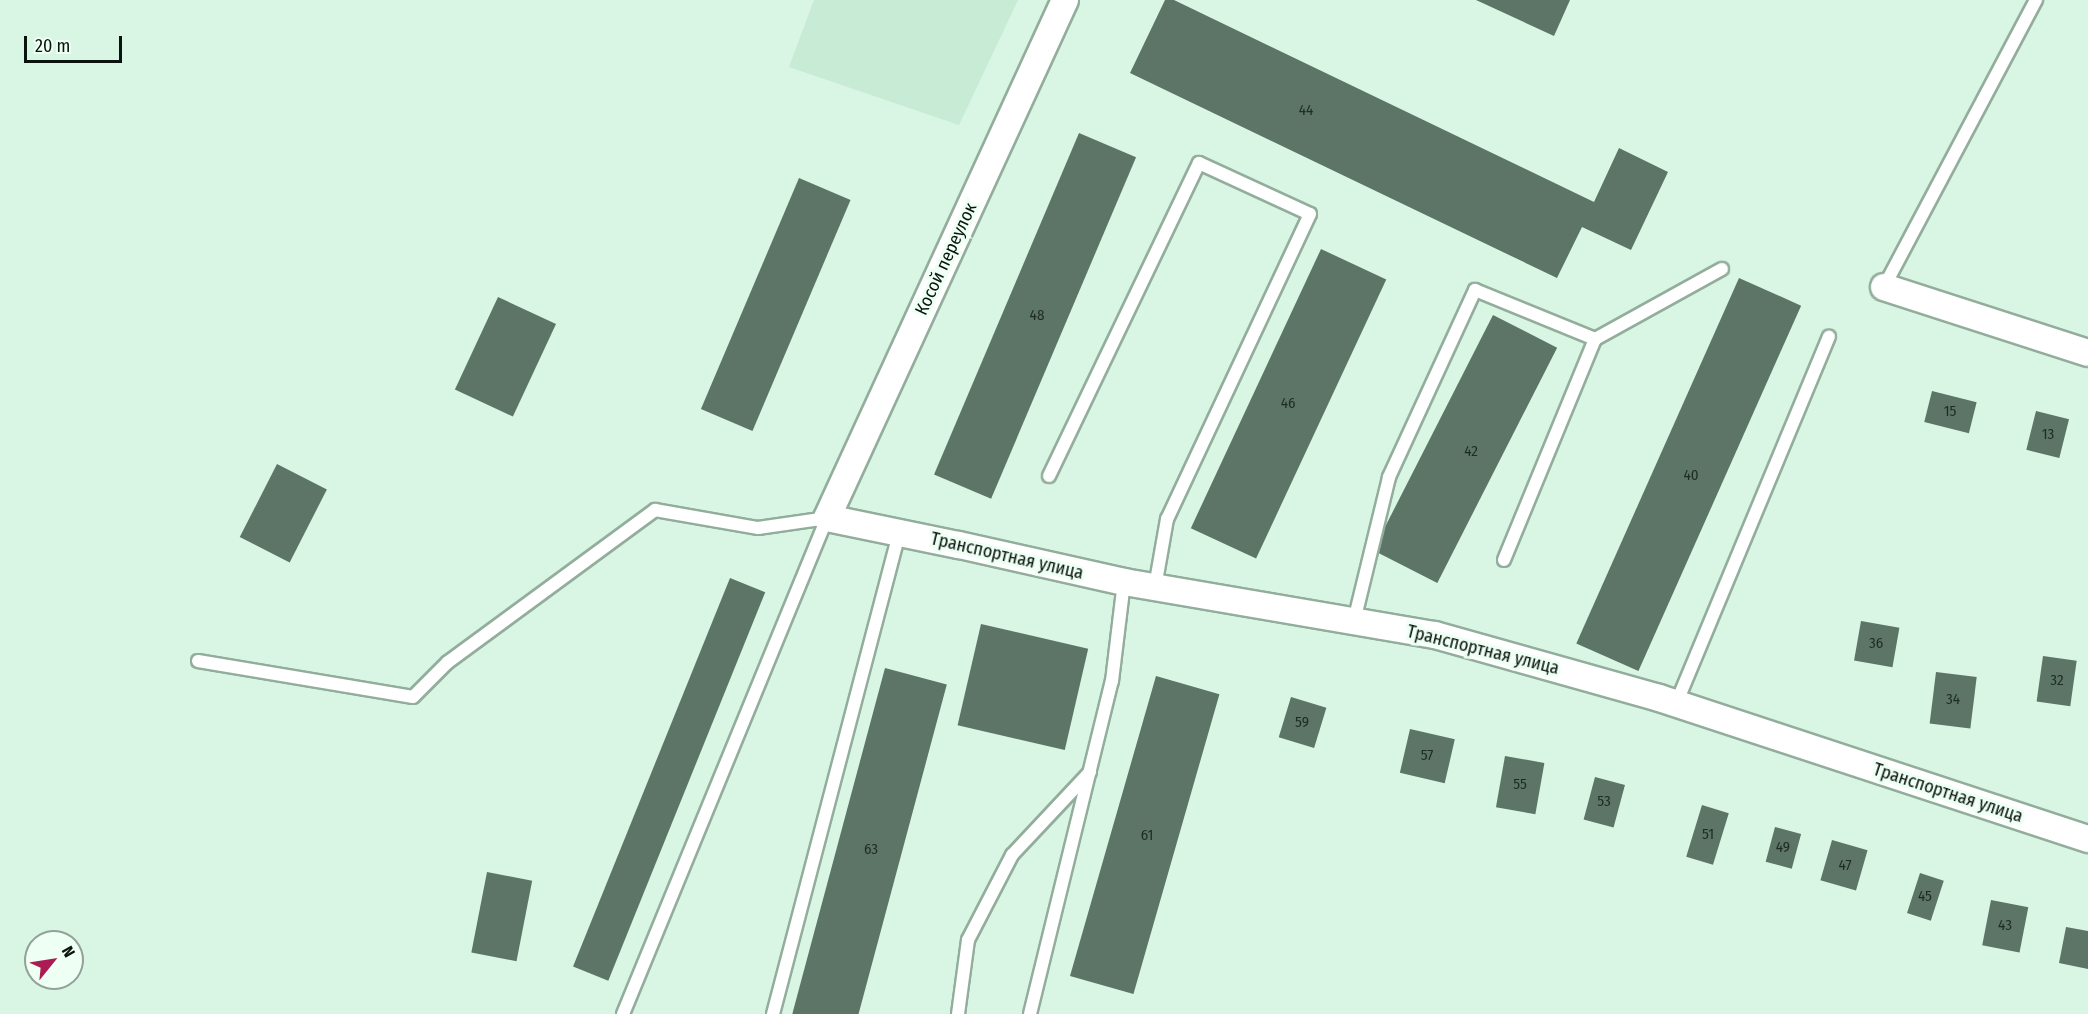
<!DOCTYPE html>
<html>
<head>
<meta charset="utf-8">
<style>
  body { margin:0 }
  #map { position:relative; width:2088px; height:1014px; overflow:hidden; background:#d9f5e3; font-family:"Fira Sans Condensed",sans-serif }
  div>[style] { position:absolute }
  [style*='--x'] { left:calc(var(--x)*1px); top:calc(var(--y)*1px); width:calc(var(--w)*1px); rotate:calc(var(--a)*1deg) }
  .built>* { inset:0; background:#c7ebd5 }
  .building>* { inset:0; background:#5c7566; transform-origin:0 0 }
  .roads { filter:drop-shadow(2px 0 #93ad9d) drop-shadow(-2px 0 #93ad9d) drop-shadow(0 2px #93ad9d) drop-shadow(0 -2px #93ad9d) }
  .service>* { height:12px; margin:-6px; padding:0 6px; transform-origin:6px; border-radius:6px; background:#fff }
  .minor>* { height:26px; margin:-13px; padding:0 13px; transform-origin:13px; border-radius:13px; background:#fff }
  span { translate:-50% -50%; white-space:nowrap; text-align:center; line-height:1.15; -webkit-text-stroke:6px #eefff4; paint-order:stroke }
  .number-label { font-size:15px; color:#1e2c24 }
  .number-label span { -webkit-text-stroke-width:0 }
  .street-label { font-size:18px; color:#0a130e }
  .north { position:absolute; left:24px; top:930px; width:60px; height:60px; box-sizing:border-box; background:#eefff4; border:2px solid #93a198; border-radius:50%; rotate:60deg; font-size:16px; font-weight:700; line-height:24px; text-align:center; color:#0a130e }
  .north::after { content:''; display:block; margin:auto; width:21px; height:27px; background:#ab1b54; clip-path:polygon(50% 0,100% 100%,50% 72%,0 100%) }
  .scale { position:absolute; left:24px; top:36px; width:98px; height:27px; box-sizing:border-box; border:3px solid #0a130e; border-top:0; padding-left:8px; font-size:18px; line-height:21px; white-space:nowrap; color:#0a130e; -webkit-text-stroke:4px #eefff4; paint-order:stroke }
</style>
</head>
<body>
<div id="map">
  <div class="built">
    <div style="clip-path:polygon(814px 0,1018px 0,959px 125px,789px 67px)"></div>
  </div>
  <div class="building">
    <div style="clip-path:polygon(1165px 0,1174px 0,1594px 202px,1619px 148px,1668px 172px,1631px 250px,1582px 227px,1557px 278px,1130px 73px)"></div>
    <div style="clip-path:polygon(1476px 0,1570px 0,1554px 36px)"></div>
    <div style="left:1079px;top:133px;width:62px;height:371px;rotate:23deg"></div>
    <div style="left:799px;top:178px;width:56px;height:251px;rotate:23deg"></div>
    <div style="left:1321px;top:249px;width:72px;height:308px;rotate:25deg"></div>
    <div style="left:1739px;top:278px;width:68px;height:400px;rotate:24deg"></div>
    <div style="left:498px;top:297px;width:64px;height:102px;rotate:25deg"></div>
    <div style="left:1493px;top:315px;width:72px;height:264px;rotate:27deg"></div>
    <div style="left:1932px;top:391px;width:46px;height:32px;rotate:14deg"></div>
    <div style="left:2036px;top:411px;width:34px;height:40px;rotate:14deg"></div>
    <div style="left:277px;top:464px;width:56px;height:82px;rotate:27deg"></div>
    <div style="left:730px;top:578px;width:38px;height:419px;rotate:22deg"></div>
    <div style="left:1861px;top:621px;width:39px;height:40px;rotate:10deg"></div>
    <div style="left:981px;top:624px;width:110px;height:104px;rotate:13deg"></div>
    <div style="left:2043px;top:656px;width:34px;height:46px;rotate:8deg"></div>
    <div style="left:885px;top:668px;width:64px;height:358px;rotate:15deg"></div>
    <div style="left:1936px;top:672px;width:41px;height:52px;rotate:7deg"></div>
    <div style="left:1156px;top:676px;width:66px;height:312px;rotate:16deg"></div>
    <div style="left:1291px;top:697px;width:37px;height:42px;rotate:17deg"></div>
    <div style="left:1410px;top:729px;width:46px;height:45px;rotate:13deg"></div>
    <div style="left:1505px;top:756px;width:40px;height:52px;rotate:10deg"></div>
    <div style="left:1595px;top:777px;width:31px;height:44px;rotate:15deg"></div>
    <div style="left:1702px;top:805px;width:28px;height:54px;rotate:17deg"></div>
    <div style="left:1775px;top:827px;width:27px;height:36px;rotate:15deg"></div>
    <div style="left:1832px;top:840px;width:37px;height:42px;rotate:16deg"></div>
    <div style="left:487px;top:872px;width:46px;height:82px;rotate:11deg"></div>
    <div style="left:1920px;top:873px;width:25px;height:42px;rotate:18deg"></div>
    <div style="left:1991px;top:900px;width:38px;height:46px;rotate:11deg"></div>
    <div style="clip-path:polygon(2066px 927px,2088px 931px,2088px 969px,2059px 963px)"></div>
  </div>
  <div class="roads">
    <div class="service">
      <div style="--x:1884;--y:287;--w:325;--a:-62.1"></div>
      <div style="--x:1595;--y:339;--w:145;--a:-28.9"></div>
      <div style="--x:1049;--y:476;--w:347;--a:-64.4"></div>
      <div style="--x:1199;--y:163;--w:122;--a:24.7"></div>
      <div style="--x:1310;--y:214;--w:337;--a:115.1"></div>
      <div style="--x:1167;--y:519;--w:69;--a:100"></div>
      <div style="--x:1354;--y:621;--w:148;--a:-76.3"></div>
      <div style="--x:1389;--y:477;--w:206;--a:-65.3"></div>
      <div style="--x:1475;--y:290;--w:130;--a:22.2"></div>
      <div style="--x:1595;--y:339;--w:239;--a:112.4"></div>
      <div style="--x:198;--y:661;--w:218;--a:9.5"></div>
      <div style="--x:413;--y:697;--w:49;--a:-45"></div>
      <div style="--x:448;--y:662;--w:257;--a:-36.3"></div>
      <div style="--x:655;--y:510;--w:105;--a:9.9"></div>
      <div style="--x:758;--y:528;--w:70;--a:-8.2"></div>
      <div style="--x:1676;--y:704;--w:398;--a:-67.4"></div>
      <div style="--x:623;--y:1014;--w:536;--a:-67.64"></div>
      <div style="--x:773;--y:1014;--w:497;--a:-75.3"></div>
      <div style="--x:958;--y:1014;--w:75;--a:-82.3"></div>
      <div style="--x:968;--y:940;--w:96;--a:-62.6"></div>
      <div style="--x:1012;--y:855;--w:114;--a:-46.8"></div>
      <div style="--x:1030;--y:1014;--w:343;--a:-76.2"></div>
      <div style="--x:1112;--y:681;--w:100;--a:-83.1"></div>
    </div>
    <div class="minor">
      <div style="--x:1065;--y:0;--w:570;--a:114.68"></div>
      <div style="--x:827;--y:518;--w:135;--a:11.6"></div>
      <div style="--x:959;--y:545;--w:169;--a:12.6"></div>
      <div style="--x:1124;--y:582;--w:315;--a:9.7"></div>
      <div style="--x:1435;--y:635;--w:233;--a:15.7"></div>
      <div style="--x:1659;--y:698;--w:452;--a:18.2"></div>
      <div style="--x:1884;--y:287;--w:214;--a:17.9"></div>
    </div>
  </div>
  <div class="number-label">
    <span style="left:1306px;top:111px">44</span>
    <span style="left:1037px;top:316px">48</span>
    <span style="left:1288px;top:404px">46</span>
    <span style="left:1950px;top:412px">15</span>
    <span style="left:2048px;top:435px">13</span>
    <span style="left:1471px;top:452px">42</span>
    <span style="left:1691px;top:476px">40</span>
    <span style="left:1876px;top:644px">36</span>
    <span style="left:2057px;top:681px">32</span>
    <span style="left:1953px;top:700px">34</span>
    <span style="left:1302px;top:723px">59</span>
    <span style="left:1427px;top:756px">57</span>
    <span style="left:1520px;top:785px">55</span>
    <span style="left:1604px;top:802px">53</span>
    <span style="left:1708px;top:835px">51</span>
    <span style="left:1147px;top:836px">61</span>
    <span style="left:1783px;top:848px">49</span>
    <span style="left:871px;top:850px">63</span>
    <span style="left:1845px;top:866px">47</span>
    <span style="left:1925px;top:897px">45</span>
    <span style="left:2005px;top:926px">43</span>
  </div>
  <div class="street-label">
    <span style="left:946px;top:259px;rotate:-65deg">Косой переулок</span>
    <span style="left:1007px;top:556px;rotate:13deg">Транспортная улица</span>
    <span style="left:1483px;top:650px;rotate:14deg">Транспортная улица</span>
    <span style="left:1948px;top:793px;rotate:18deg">Транспортная улица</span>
  </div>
  <div class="north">N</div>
  <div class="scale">20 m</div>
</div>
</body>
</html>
